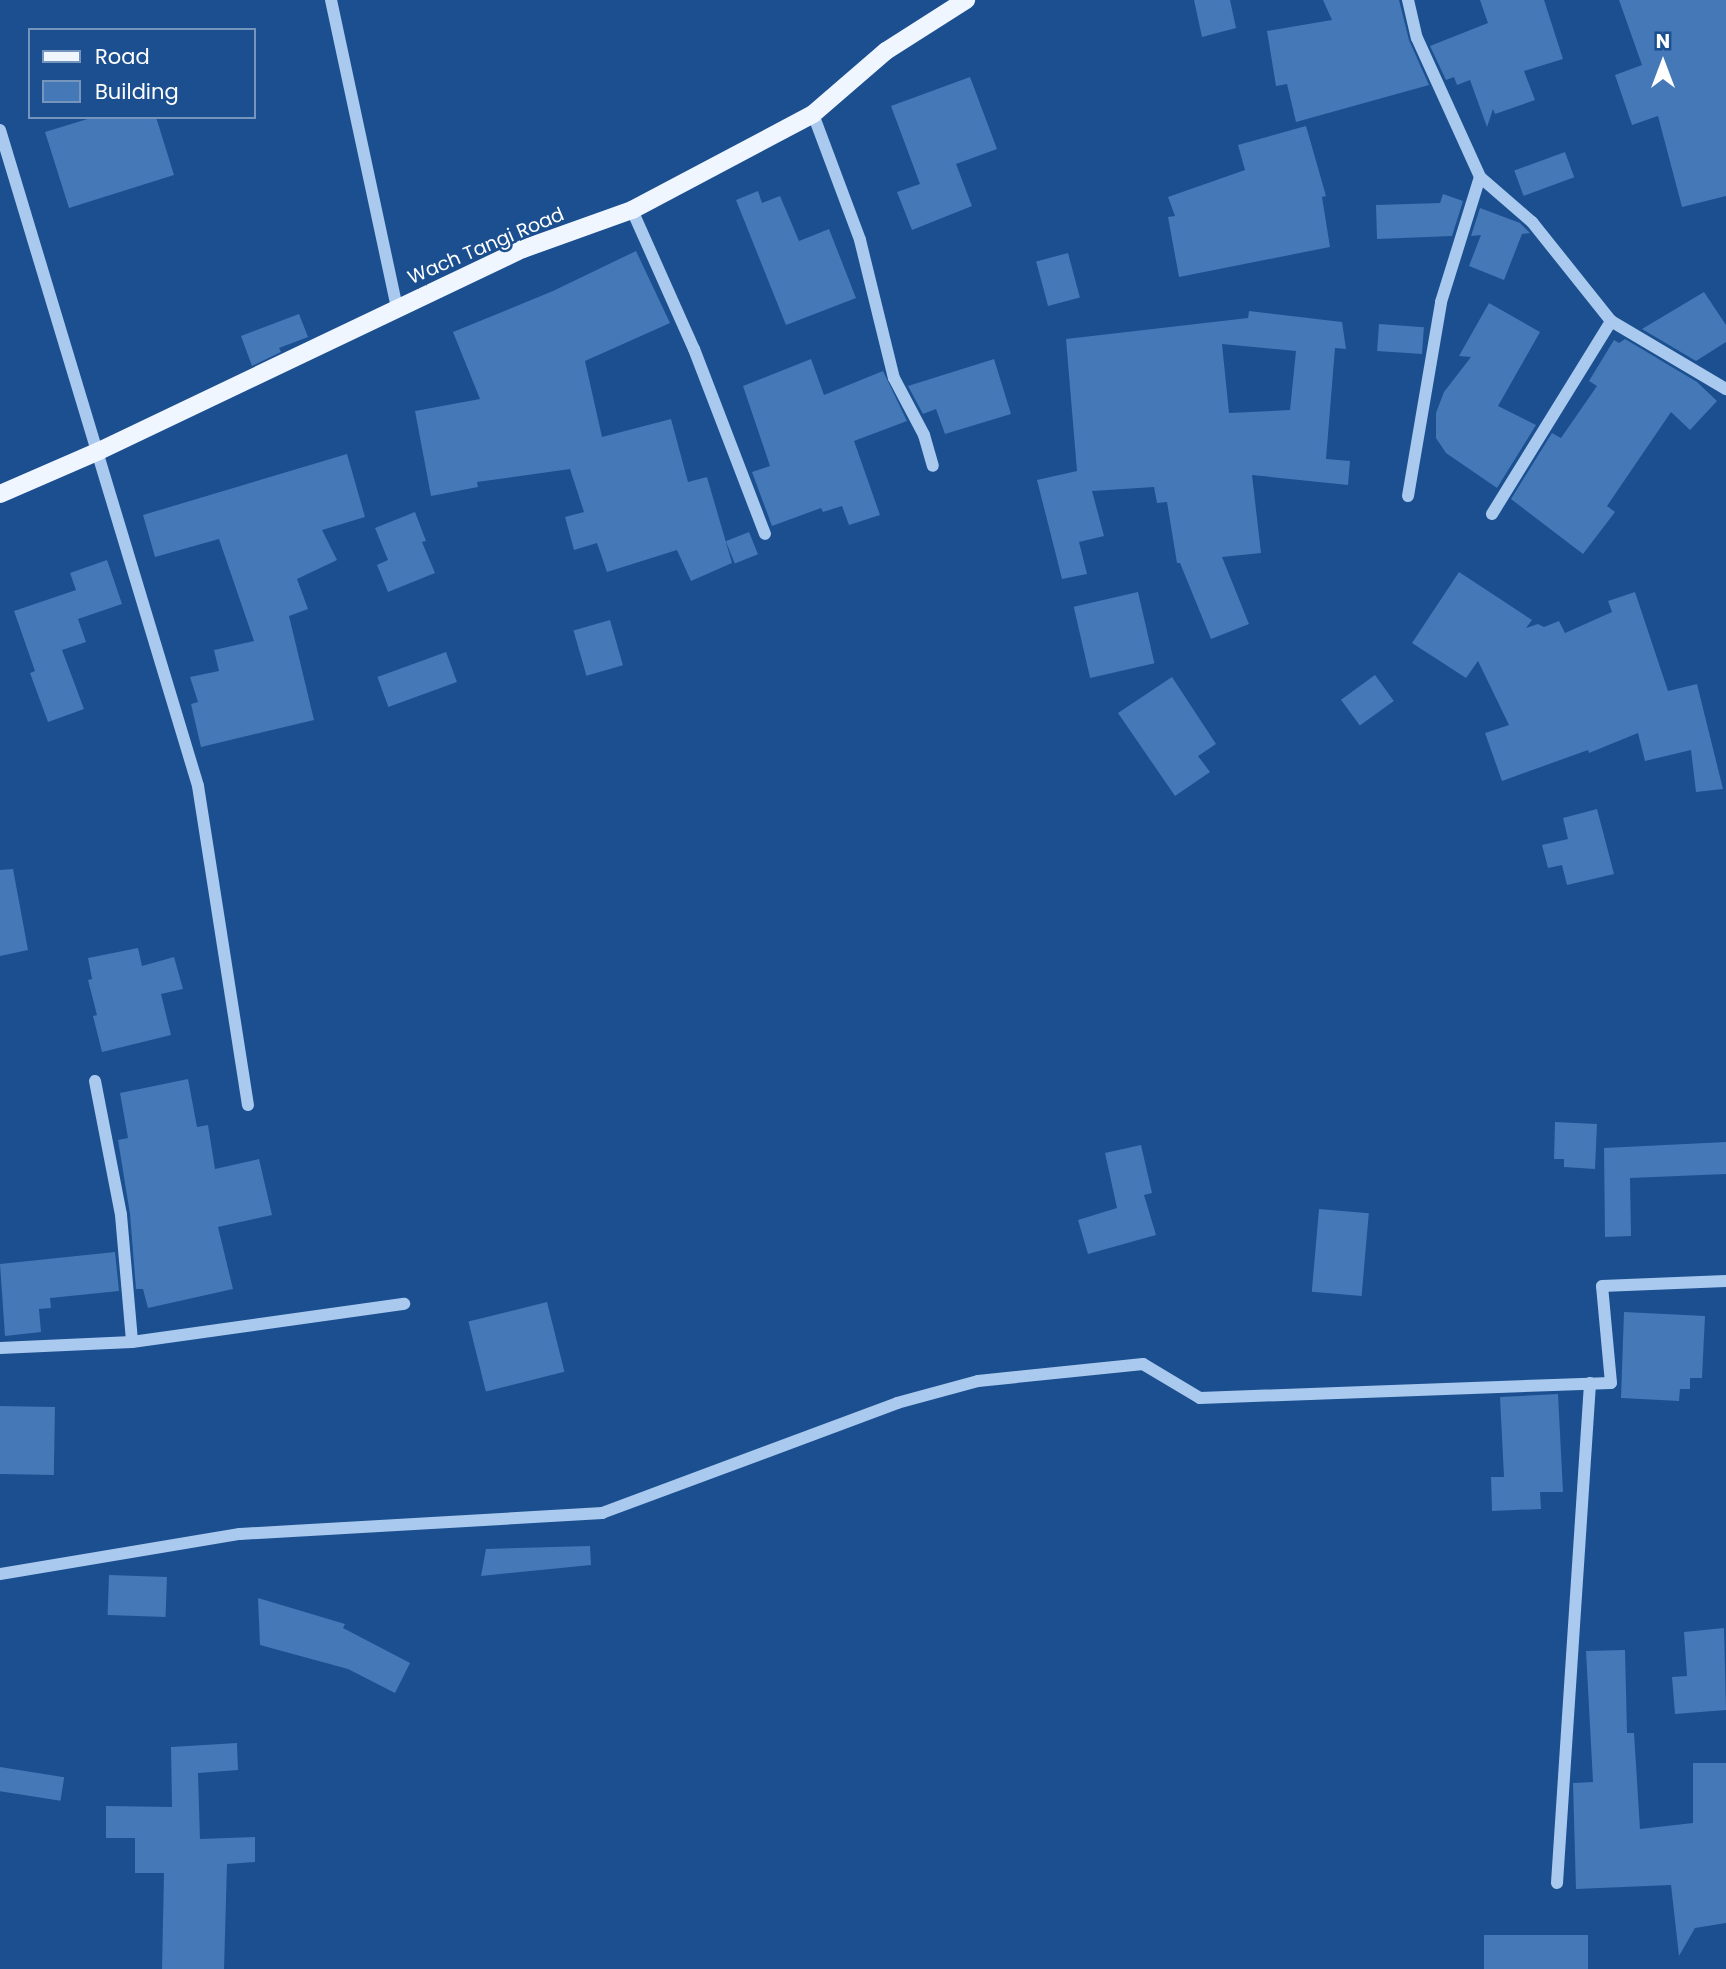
<!DOCTYPE html>
<html>
<head>
<meta charset="utf-8">
<style>
  body { margin:0 }
  #map { position:relative; width:1726px; height:1969px; overflow:hidden; background:#1b4f8f; font-family:Poppins,sans-serif }
  div>[style] { position:absolute }
  [style*='--x'] { left:calc(var(--x)*1px); top:calc(var(--y)*1px); width:calc(var(--w)*1px); rotate:calc(var(--a)*1deg) }
  .building>* { inset:0; background:#4478b7; transform-origin:0 0 }
  .minor>* { height:12px; margin:-6px; padding:0 6px; transform-origin:6px; border-radius:6px; background:#a9c9ee }
  .major>* { height:18px; margin:-9px; padding:0 9px; transform-origin:9px; border-radius:9px; background:#f0f6ff }
  span { translate:-50% -50%; white-space:nowrap; text-align:center; line-height:1.15; -webkit-text-stroke:5px #1b4f8f; paint-order:stroke }
  .street-label { font-size:19px; color:#fff }
  .legend { position:absolute; left:28px; top:28px; width:228px; height:91px; box-sizing:border-box; background:#1b4f8f; border:2px solid #7695bc; margin:0; padding:9px 12px; list-style:none; font-size:21px; color:#fff }
  .legend li { display:flex; align-items:center; gap:14px; height:35px }
  .legend b { width:35px; border:2px solid #7695bc }
  .north { position:absolute; left:1628px; top:28px; width:70px; height:70px; -webkit-text-stroke:5px #1b4f8f; paint-order:stroke; rotate:0deg; font-size:19px; font-weight:700; line-height:28px; text-align:center; color:#fff }
  .north::after { content:''; display:block; margin:auto; width:24px; height:32px; background:#fff; clip-path:polygon(50% 0,100% 100%,50% 72%,0 100%) }
</style>
</head>
<body>
<div id="map">
  <div class="building">
    <div style="clip-path:polygon(1194px 0,1230px 0,1236px 28px,1202px 37px)"></div>
    <div style="clip-path:polygon(1323px 0,1399px 0,1409px 40px,1429px 85px,1296px 122px,1287px 84px,1276px 86px,1267px 31px,1332px 20px)"></div>
    <div style="clip-path:polygon(1480px 0,1544px 0,1563px 59px,1524px 71px,1535px 100px,1495px 114px,1493px 109px,1487px 127px,1470px 80px,1457px 85px,1454px 77px,1446px 80px,1430px 46px,1488px 23px)"></div>
    <div style="clip-path:polygon(1619px 0,1726px 0,1726px 196px,1682px 207px,1658px 116px,1632px 125px,1615px 75px,1642px 65px)"></div>
    <div style="clip-path:polygon(970px 77px,997px 149px,956px 164px,972px 206px,912px 230px,897px 192px,920px 184px,891px 106px)"></div>
    <div style="clip-path:polygon(94px 117px,156px 117px,174px 175px,69px 208px,45px 132px)"></div>
    <div style="clip-path:polygon(1306px 126px,1326px 196px,1322px 197px,1330px 247px,1179px 277px,1168px 217px,1175px 216px,1168px 197px,1245px 170px,1238px 145px)"></div>
    <div style="left:1565px;top:152px;width:27px;height:54px;rotate:70deg"></div>
    <div style="clip-path:polygon(758px 191px,762px 203px,780px 196px,799px 241px,829px 229px,856px 298px,786px 325px,736px 200px)"></div>
    <div style="clip-path:polygon(1443px 194px,1463px 201px,1452px 236px,1377px 239px,1376px 205px,1440px 203px)"></div>
    <div style="clip-path:polygon(1480px 208px,1520px 223px,1530px 233px,1522px 234px,1504px 280px,1469px 266px,1481px 235px,1471px 236px)"></div>
    <div style="clip-path:polygon(636px 251px,670px 323px,585px 361px,602px 437px,671px 419px,688px 482px,707px 477px,732px 563px,691px 581px,677px 550px,607px 572px,597px 543px,574px 550px,565px 517px,584px 512px,570px 469px,477px 482px,478px 487px,431px 496px,415px 411px,480px 399px,453px 332px,553px 291px)"></div>
    <div style="left:1068px;top:253px;width:46px;height:33px;rotate:75deg"></div>
    <div style="clip-path:polygon(1704px 292px,1726px 325px,1726px 342px,1696px 361px,1642px 329px)"></div>
    <div style="clip-path:polygon(1489px 303px,1540px 332px,1498px 406px,1536px 425px,1497px 488px,1446px 453px,1436px 438px,1436px 413px,1444px 392px,1471px 357px,1459px 356px)"></div>
    <div style="clip-path:polygon(evenodd,1249px 311px,1342px 322px,1346px 349px,1335px 348px,1326px 459px,1350px 461px,1348px 485px,1252px 475px,1261px 553px,1222px 557px,1249px 624px,1211px 639px,1180px 563px,1177px 563px,1167px 502px,1157px 503px,1154px 487px,1092px 491px,1104px 536px,1079px 542px,1087px 574px,1062px 579px,1037px 480px,1077px 471px,1066px 339px,1248px 318px,1249px 311px,1222px 344px,1296px 351px,1290px 410px,1229px 413px,1222px 344px)"></div>
    <div style="clip-path:polygon(299px 314px,308px 337px,279px 348px,281px 352px,252px 366px,241px 336px)"></div>
    <div style="left:1379px;top:324px;width:45px;height:27px;rotate:4deg"></div>
    <div style="clip-path:polygon(1625px 339px,1697px 382px,1717px 401px,1690px 430px,1671px 412px,1607px 506px,1615px 512px,1583px 554px,1511px 499px,1552px 433px,1561px 438px,1597px 386px,1589px 381px,1614px 340px,1619px 343px)"></div>
    <div style="clip-path:polygon(811px 359px,824px 395px,883px 371px,907px 421px,854px 441px,880px 515px,849px 525px,842px 506px,823px 512px,821px 508px,772px 526px,752px 472px,770px 466px,743px 386px)"></div>
    <div style="clip-path:polygon(994px 359px,1011px 414px,945px 434px,936px 409px,923px 414px,908px 386px)"></div>
    <div style="clip-path:polygon(347px 454px,365px 517px,322px 530px,337px 560px,297px 579px,308px 609px,289px 616px,314px 720px,201px 747px,191px 704px,198px 702px,190px 677px,219px 671px,214px 650px,254px 641px,219px 539px,155px 557px,143px 515px)"></div>
    <div style="clip-path:polygon(415px 512px,426px 541px,422px 542px,435px 573px,388px 592px,377px 565px,388px 560px,375px 528px)"></div>
    <div style="left:749px;top:532px;width:24px;height:25px;rotate:68deg"></div>
    <div style="clip-path:polygon(107px 560px,122px 604px,78px 619px,86px 642px,62px 650px,84px 709px,48px 722px,30px 673px,35px 671px,14px 611px,76px 590px,70px 573px)"></div>
    <div style="clip-path:polygon(1459px 572px,1532px 620px,1526px 628px,1538px 624px,1544px 627px,1559px 621px,1565px 633px,1612px 612px,1608px 601px,1635px 592px,1668px 691px,1697px 684px,1723px 789px,1696px 792px,1691px 750px,1645px 761px,1638px 733px,1589px 753px,1588px 750px,1502px 781px,1485px 733px,1509px 725px,1478px 661px,1466px 678px,1412px 643px)"></div>
    <div style="left:1138px;top:592px;width:73px;height:66px;rotate:77deg"></div>
    <div style="left:610px;top:620px;width:47px;height:38px;rotate:74deg"></div>
    <div style="left:446px;top:652px;width:32px;height:73px;rotate:70deg"></div>
    <div style="left:1375px;top:675px;width:32px;height:42px;rotate:54deg"></div>
    <div style="clip-path:polygon(1172px 677px,1216px 744px,1198px 756px,1210px 772px,1175px 796px,1118px 713px)"></div>
    <div style="clip-path:polygon(1597px 809px,1614px 874px,1567px 885px,1562px 865px,1548px 868px,1542px 845px,1568px 839px,1563px 818px)"></div>
    <div style="clip-path:polygon(13px 869px,28px 950px,0 956px,0 870px)"></div>
    <div style="clip-path:polygon(138px 948px,142px 966px,174px 957px,183px 989px,161px 994px,171px 1035px,102px 1052px,93px 1016px,97px 1015px,88px 980px,92px 979px,88px 958px)"></div>
    <div style="clip-path:polygon(188px 1079px,197px 1127px,208px 1125px,215px 1169px,259px 1159px,272px 1215px,218px 1227px,233px 1289px,148px 1308px,143px 1289px,136px 1289px,130px 1214px,118px 1140px,128px 1138px,120px 1093px)"></div>
    <div style="clip-path:polygon(1555px 1122px,1597px 1124px,1595px 1169px,1564px 1167px,1564px 1159px,1554px 1159px)"></div>
    <div style="clip-path:polygon(1726px 1142px,1726px 1174px,1630px 1178px,1631px 1236px,1605px 1237px,1604px 1148px)"></div>
    <div style="clip-path:polygon(1141px 1145px,1152px 1193px,1144px 1195px,1156px 1235px,1088px 1254px,1078px 1220px,1117px 1208px,1105px 1153px)"></div>
    <div style="left:1319px;top:1209px;width:50px;height:83px;rotate:5deg"></div>
    <div style="clip-path:polygon(115px 1252px,119px 1291px,50px 1298px,51px 1308px,39px 1309px,41px 1332px,5px 1336px,0 1264px)"></div>
    <div style="left:547px;top:1302px;width:72px;height:81px;rotate:76deg"></div>
    <div style="clip-path:polygon(1624px 1312px,1705px 1316px,1702px 1378px,1690px 1378px,1690px 1389px,1680px 1389px,1679px 1401px,1621px 1398px)"></div>
    <div style="clip-path:polygon(1558px 1394px,1563px 1492px,1540px 1492px,1541px 1509px,1492px 1511px,1491px 1477px,1504px 1477px,1500px 1397px)"></div>
    <div style="left:0;top:1406px;width:55px;height:68px;rotate:1deg"></div>
    <div style="clip-path:polygon(590px 1546px,591px 1565px,481px 1576px,486px 1549px)"></div>
    <div style="left:109px;top:1575px;width:58px;height:40px;rotate:2deg"></div>
    <div style="clip-path:polygon(258px 1598px,345px 1624px,343px 1628px,410px 1663px,395px 1693px,348px 1669px,260px 1645px)"></div>
    <div style="clip-path:polygon(1724px 1628px,1726px 1710px,1675px 1714px,1672px 1677px,1687px 1676px,1684px 1632px)"></div>
    <div style="clip-path:polygon(1625px 1650px,1627px 1733px,1634px 1733px,1640px 1829px,1693px 1823px,1693px 1763px,1726px 1763px,1726px 1923px,1695px 1928px,1679px 1956px,1671px 1885px,1576px 1889px,1573px 1783px,1593px 1782px,1586px 1651px)"></div>
    <div style="clip-path:polygon(237px 1743px,238px 1770px,198px 1773px,200px 1839px,255px 1837px,255px 1862px,227px 1864px,224px 1969px,162px 1969px,164px 1873px,135px 1873px,135px 1838px,106px 1838px,106px 1806px,172px 1807px,171px 1747px)"></div>
    <div style="left:0;top:1767px;width:65px;height:24px;rotate:9deg"></div>
    <div style="left:1484px;top:1935px;width:104px;height:34px"></div>
  </div>
  <div class="minor">
    <div style="--x:331;--y:0;--w:314;--a:77.9"></div>
    <div style="--x:1408;--y:0;--w:39;--a:77"></div>
    <div style="--x:1417;--y:38;--w:153;--a:65.6"></div>
    <div style="--x:1480;--y:177;--w:69;--a:40.9"></div>
    <div style="--x:1532;--y:222;--w:127;--a:51.4"></div>
    <div style="--x:1611;--y:321;--w:134;--a:30.6"></div>
    <div style="--x:813;--y:114;--w:134;--a:69.5"></div>
    <div style="--x:860;--y:240;--w:142;--a:76.2"></div>
    <div style="--x:894;--y:378;--w:64;--a:62.2"></div>
    <div style="--x:924;--y:435;--w:32;--a:74"></div>
    <div style="--x:0;--y:130;--w:685;--a:73.2"></div>
    <div style="--x:198;--y:786;--w:323;--a:81.1"></div>
    <div style="--x:632;--y:210;--w:152;--a:66"></div>
    <div style="--x:694;--y:349;--w:198;--a:69"></div>
    <div style="--x:1408;--y:496;--w:197;--a:-80.3"></div>
    <div style="--x:1441;--y:302;--w:131;--a:-72.7"></div>
    <div style="--x:1492;--y:514;--w:227;--a:-58.3"></div>
    <div style="--x:95;--y:1081;--w:136;--a:79"></div>
    <div style="--x:121;--y:1215;--w:127;--a:85"></div>
    <div style="--x:0;--y:1348;--w:132;--a:-2.6"></div>
    <div style="--x:132;--y:1342;--w:275;--a:-8"></div>
    <div style="--x:0;--y:1574;--w:243;--a:-9.5"></div>
    <div style="--x:240;--y:1534;--w:363;--a:-3.3"></div>
    <div style="--x:602;--y:1513;--w:315;--a:-20.4"></div>
    <div style="--x:897;--y:1403;--w:84;--a:-15.2"></div>
    <div style="--x:978;--y:1381;--w:166;--a:-5.9"></div>
    <div style="--x:1143;--y:1364;--w:66;--a:30.8"></div>
    <div style="--x:1200;--y:1398;--w:411;--a:-2.1"></div>
    <div style="--x:1611;--y:1383;--w:97;--a:-95.3"></div>
    <div style="--x:1602;--y:1286;--w:124;--a:-2.3"></div>
    <div style="--x:1557;--y:1883;--w:501;--a:-86.22"></div>
  </div>
  <div class="major">
    <div style="--x:0;--y:494;--w:108;--a:-23.5"></div>
    <div style="--x:99;--y:451;--w:470;--a:-25.5"></div>
    <div style="--x:523;--y:249;--w:116;--a:-19.7"></div>
    <div style="--x:632;--y:210;--w:205;--a:-27.9"></div>
    <div style="--x:813;--y:114;--w:96;--a:-40.8"></div>
    <div style="--x:886;--y:51;--w:95;--a:-32.5"></div>
  </div>
  <div class="street-label">
    <span style="left:486px;top:246px;rotate:-23deg">Wach Tangi Road</span>
  </div>
  <ul class="legend">
  <li><b style="height:9px;background:#f0f6ff"></b>Road</li>
  <li><b style="height:19px;background:#4478b7"></b>Building</li>
  </ul>
  <div class="north">N</div>
</div>
</body>
</html>
